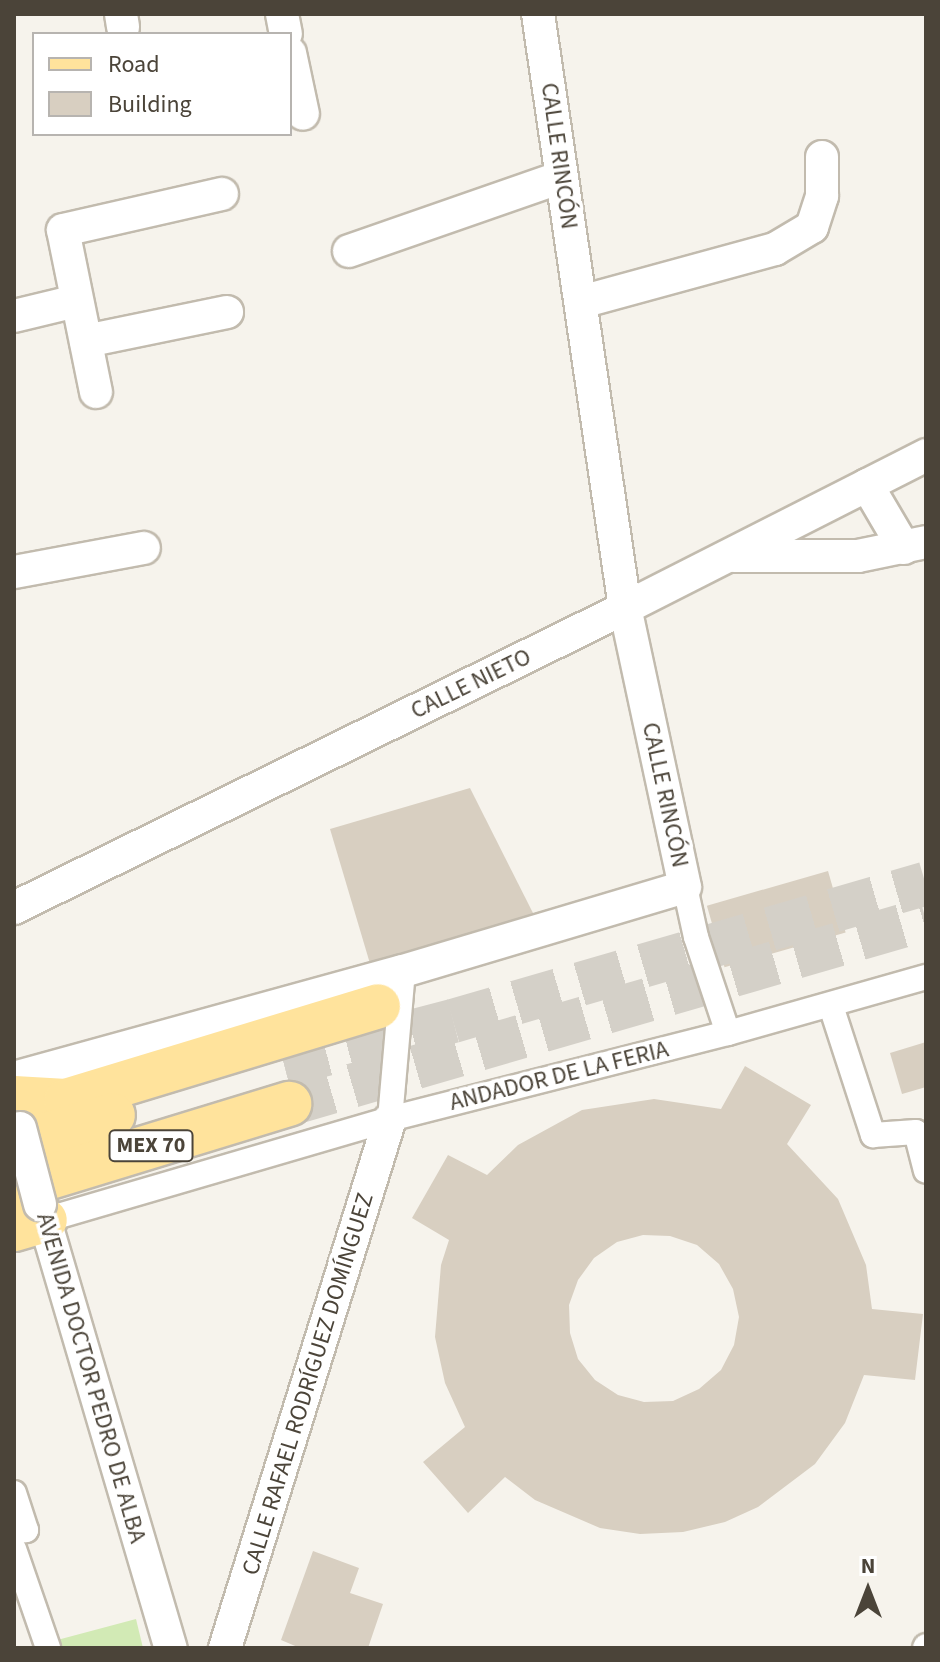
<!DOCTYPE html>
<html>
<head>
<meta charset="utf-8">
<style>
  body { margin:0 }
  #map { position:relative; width:940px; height:1662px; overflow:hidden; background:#f6f3ec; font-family:"Source Sans 3",sans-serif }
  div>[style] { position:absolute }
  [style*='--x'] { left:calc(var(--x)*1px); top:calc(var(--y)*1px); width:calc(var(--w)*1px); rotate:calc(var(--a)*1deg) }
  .green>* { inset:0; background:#d2eab5 }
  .building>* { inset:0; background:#d8cfc1; transform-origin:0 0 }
  .primary-tunnel>* { height:44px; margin-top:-22px; transform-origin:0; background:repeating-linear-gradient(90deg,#d4d0c8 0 44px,transparent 0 66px) }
  .roads { filter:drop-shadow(2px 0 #c2bbae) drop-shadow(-2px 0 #c2bbae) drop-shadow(0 2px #c2bbae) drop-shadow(0 -2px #c2bbae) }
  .pedestrian>* { height:24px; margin:-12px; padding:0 12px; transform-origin:12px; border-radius:12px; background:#fff }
  .minor>* { height:32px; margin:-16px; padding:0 16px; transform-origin:16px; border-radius:16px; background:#fff }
  .primary>* { height:44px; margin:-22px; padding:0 22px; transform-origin:22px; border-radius:22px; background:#ffe39c }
  .bridges { filter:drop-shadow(2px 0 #c2bbae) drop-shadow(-2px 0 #c2bbae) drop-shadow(0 2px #c2bbae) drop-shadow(0 -2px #c2bbae) }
  .minor-bridge>* { height:32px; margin:-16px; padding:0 16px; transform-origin:16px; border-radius:16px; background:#fff }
  span { translate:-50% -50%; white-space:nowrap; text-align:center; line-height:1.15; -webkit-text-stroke:7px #fff; paint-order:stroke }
  .shield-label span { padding:2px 6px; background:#fff; border:2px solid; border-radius:6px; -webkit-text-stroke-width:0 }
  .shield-label { font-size:22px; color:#4b4439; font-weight:700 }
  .street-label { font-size:24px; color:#4b4439 }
  .frame { position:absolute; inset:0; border:16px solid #4b4439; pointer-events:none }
  .legend { position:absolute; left:32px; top:32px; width:260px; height:104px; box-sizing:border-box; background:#fff; border:2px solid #b7b4b0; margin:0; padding:10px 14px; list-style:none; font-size:24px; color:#4b4439 }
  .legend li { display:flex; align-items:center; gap:16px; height:40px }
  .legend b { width:40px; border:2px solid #b7b4b0 }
  .north { position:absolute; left:828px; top:1550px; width:80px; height:80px; -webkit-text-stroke:6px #fff; paint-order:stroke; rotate:0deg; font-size:22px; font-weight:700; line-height:32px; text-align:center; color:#4b4439 }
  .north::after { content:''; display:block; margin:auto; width:28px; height:36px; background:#4b4439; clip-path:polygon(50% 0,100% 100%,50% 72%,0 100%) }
</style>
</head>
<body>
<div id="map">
  <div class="green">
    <div style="clip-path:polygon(136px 1619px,143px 1648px,48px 1648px,46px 1643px)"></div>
  </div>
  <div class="building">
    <div style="clip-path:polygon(470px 788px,535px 917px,371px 967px,330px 829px)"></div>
    <div style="left:828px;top:871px;width:64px;height:126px;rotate:74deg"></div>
    <div style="clip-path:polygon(926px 1042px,926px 1087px,902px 1094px,890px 1053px)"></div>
    <div style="clip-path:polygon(evenodd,745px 1066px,811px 1105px,787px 1144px,838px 1199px,866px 1265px,872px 1309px,923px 1314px,915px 1380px,864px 1375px,845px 1423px,815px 1464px,758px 1507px,725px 1522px,683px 1532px,640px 1534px,600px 1528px,535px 1500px,505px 1477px,468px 1513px,423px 1462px,465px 1427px,445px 1383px,435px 1337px,441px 1265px,449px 1240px,412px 1218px,448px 1155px,487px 1175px,518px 1145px,582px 1110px,654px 1099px,721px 1109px,745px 1066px,643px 1235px,670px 1236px,697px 1245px,719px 1264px,733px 1289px,739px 1317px,734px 1345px,721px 1370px,699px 1389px,673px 1401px,644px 1402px,618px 1395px,595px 1380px,578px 1359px,570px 1333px,569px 1305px,578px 1280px,594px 1258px,617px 1242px,643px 1235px)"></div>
    <div style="clip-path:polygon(313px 1551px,359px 1568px,350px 1593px,383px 1604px,368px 1648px,300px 1648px,281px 1640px)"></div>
  </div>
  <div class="primary-tunnel">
    <div style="--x:284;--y:1065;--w:175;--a:-14.6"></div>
    <div style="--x:453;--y:1021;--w:492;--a:-16.2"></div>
    <div style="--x:289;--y:1104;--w:663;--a:-16.19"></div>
  </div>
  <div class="roads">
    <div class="pedestrian">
      <div style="--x:685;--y:887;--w:51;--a:77.6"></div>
      <div style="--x:696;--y:937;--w:101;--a:71.6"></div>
      <div style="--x:831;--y:1006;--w:136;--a:72"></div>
      <div style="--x:873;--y:1135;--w:43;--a:-4"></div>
      <div style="--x:916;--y:1132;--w:40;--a:75.6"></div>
      <div style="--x:390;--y:1119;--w:149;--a:-85"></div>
      <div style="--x:45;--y:1220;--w:359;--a:-16.3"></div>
      <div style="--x:390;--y:1119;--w:349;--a:-14.3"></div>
      <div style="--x:728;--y:1033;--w:206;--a:-15.8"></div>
      <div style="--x:14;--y:1493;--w:39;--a:72"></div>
      <div style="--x:26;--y:1530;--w:12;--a:171"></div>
      <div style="--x:14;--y:1549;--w:105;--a:71"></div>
      <div style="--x:925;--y:1648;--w:2;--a:-63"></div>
    </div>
    <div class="minor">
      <div style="--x:121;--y:14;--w:13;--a:81"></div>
      <div style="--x:282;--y:14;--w:20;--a:79"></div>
      <div style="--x:290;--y:53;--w:62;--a:78"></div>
      <div style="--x:349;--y:251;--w:225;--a:-19.2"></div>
      <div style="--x:581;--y:302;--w:201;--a:-15.3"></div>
      <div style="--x:775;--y:249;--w:43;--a:-30.7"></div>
      <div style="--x:812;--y:227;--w:33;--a:-72"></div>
      <div style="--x:822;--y:196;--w:39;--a:-90"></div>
      <div style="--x:14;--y:316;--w:64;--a:-13.6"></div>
      <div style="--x:86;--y:341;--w:144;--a:-11.6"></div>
      <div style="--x:96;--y:392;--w:165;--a:-101.5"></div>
      <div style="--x:63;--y:230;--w:163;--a:-12.8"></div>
      <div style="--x:867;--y:485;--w:73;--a:59.6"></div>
      <div style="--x:734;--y:556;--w:124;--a:0"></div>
      <div style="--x:858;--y:556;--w:69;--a:-11.6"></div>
      <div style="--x:14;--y:572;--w:132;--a:-10.5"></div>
      <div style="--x:14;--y:908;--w:681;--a:-26.15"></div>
      <div style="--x:625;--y:608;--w:338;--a:-26.9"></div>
      <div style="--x:14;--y:1078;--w:403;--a:-15.4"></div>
      <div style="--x:403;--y:971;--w:294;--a:-16.6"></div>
      <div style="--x:685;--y:887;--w:285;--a:-102.1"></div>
      <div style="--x:625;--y:608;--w:600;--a:-98.33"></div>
      <div style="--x:40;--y:1204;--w:463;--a:73.6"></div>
      <div style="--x:225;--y:1648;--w:554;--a:-72.68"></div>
    </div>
    <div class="primary">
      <div style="--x:14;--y:1098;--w:52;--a:3.3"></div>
      <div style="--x:66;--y:1101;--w:326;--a:-16.9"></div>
      <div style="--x:14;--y:1144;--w:103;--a:-16.3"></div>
      <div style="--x:14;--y:1188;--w:288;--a:-17"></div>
      <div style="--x:14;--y:1229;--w:32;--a:-16"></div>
    </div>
  </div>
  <div class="bridges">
    <div class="minor-bridge">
      <div style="--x:20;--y:1128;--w:79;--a:75.3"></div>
    </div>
  </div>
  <div class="shield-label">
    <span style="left:151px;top:1146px">MEX 70</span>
  </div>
  <div class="street-label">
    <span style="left:559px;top:156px;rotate:82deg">CALLE RINCÓN</span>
    <span style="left:471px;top:684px;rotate:-26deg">CALLE NIETO</span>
    <span style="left:665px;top:795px;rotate:78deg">CALLE RINCÓN</span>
    <span style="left:559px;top:1076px;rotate:-14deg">ANDADOR DE LA FERIA</span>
    <span style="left:91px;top:1378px;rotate:74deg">AVENIDA DOCTOR PEDRO DE ALBA</span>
    <span style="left:308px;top:1384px;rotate:-73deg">CALLE RAFAEL RODRÍGUEZ DOMÍNGUEZ</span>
  </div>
  <div class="frame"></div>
  <ul class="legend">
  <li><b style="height:10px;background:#ffe39c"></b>Road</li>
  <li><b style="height:22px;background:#d8cfc1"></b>Building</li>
  </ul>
  <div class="north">N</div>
</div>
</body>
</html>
